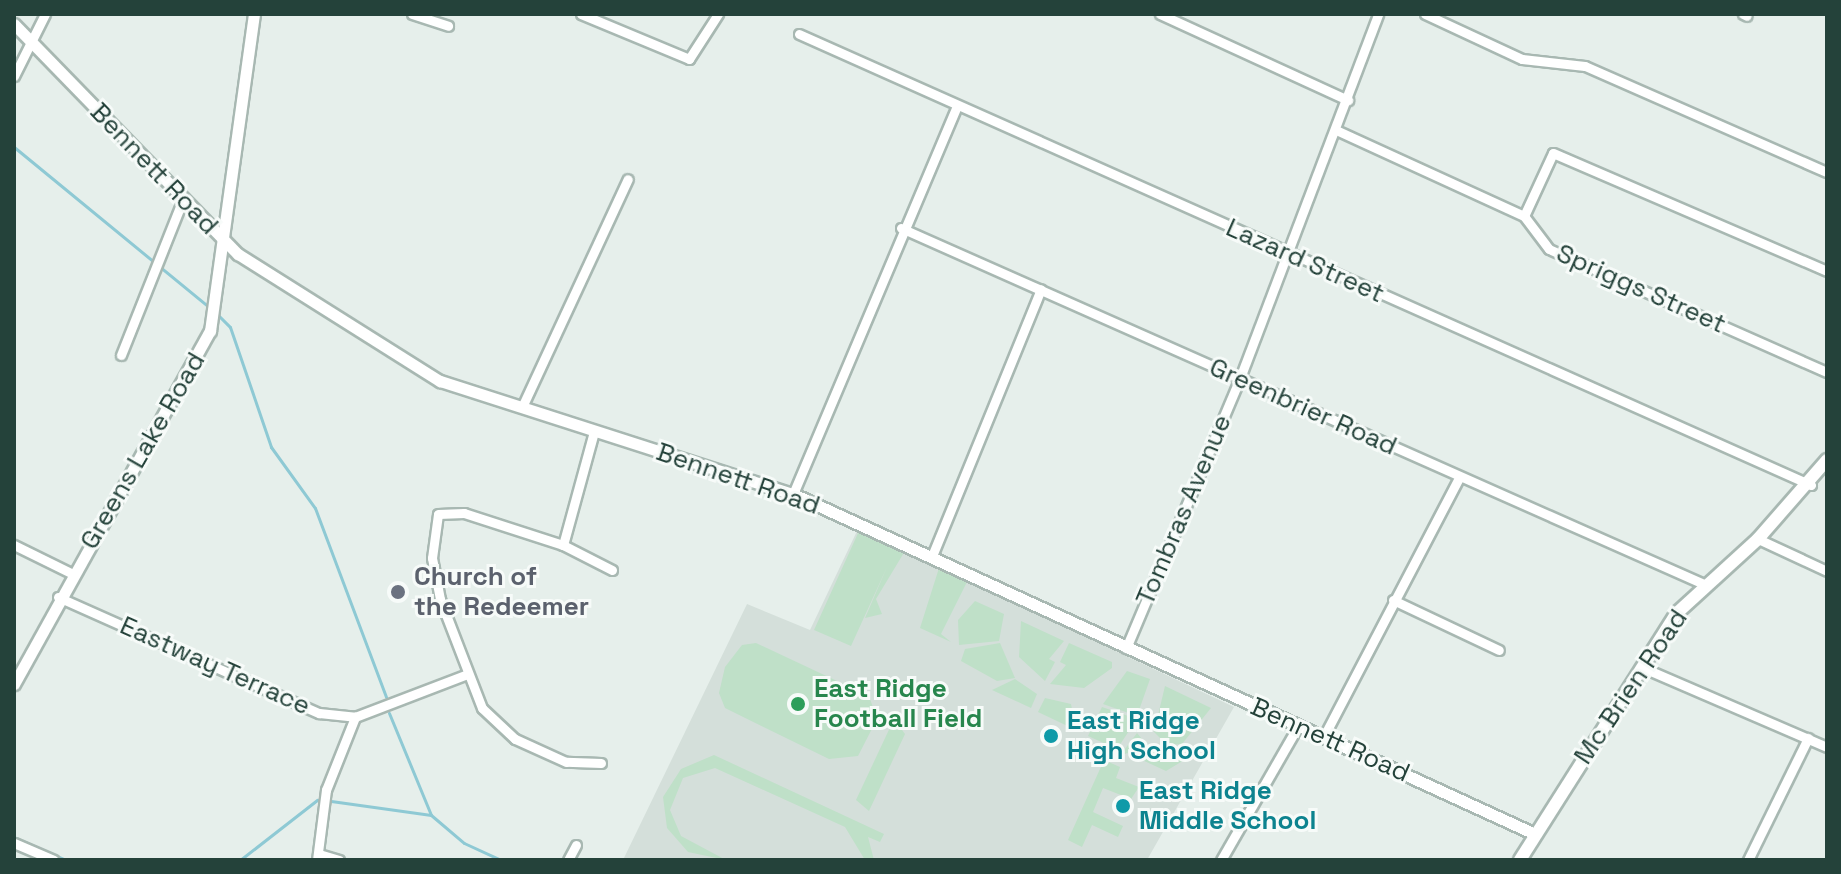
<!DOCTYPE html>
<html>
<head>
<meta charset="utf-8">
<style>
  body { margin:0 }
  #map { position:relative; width:1841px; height:874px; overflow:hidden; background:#e6efeb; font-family:"Space Grotesk",sans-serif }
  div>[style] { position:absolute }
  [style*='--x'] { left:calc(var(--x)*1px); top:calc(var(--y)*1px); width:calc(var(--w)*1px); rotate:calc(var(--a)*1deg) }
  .built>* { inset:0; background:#d4dfda }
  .green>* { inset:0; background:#bfe0c8 }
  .stream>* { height:3px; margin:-1.5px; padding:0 1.5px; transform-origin:1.5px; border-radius:1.5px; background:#8ec9d4 }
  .roads { filter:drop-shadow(2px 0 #a8b8b2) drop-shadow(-2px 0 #a8b8b2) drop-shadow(0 2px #a8b8b2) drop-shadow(0 -2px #a8b8b2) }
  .minor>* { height:9px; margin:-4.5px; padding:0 4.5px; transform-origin:4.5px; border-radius:4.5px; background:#fff }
  .tertiary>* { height:11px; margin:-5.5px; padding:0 5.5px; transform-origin:5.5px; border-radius:5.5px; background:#fff }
  .secondary>* { height:12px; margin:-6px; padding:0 6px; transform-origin:6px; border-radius:6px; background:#fff }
  .dots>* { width:22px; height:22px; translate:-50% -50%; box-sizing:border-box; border:4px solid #f7fbf9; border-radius:50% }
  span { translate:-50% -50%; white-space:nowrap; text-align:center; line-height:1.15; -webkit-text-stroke:6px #f7fbf9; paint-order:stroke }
  .street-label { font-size:26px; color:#24423a }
  .worship-label { font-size:26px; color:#5b616d; font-weight:700 }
  .left { translate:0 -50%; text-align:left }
  .leisure-label { font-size:26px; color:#27864d; font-weight:700 }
  .culture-label { font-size:26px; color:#0d838f; font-weight:700 }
  .frame { position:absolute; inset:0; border:16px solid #24423a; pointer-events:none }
</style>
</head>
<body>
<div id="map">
  <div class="built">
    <div style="clip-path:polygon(858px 529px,1234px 707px,1147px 860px,623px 860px,747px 604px,810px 630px)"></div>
  </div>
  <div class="green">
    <div style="clip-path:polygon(859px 531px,905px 551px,876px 599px,882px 614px,865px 618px,887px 567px,851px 646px,814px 630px)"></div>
    <div style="clip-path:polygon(939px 568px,968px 580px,941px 634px,951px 642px,920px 628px)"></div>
    <div style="clip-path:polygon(975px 601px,1004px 614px,999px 641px,959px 645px,958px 620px)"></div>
    <div style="clip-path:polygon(1021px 621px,1064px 641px,1049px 659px,1055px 662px,1045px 681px,1019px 657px)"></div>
    <div style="clip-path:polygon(756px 643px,869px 696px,877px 719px,858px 756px,829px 759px,725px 708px,719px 693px,725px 667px,742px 645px)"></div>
    <div style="clip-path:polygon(1000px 643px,1015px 678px,997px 681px,961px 661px,965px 649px)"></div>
    <div style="clip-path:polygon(1069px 643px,1112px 662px,1112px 668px,1084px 688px,1050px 684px,1066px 665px,1060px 662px)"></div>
    <div style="clip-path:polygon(1127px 671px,1150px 679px,1137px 716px,1103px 704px)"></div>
    <div style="clip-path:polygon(1015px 679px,1037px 694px,1031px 708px,992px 690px)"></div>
    <div style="clip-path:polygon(1165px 686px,1211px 708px,1182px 744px,1167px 745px,1154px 732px)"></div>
    <div style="clip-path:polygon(1045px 698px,1071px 704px,1076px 730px,1038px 712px)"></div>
    <div style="clip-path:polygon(1102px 707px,1137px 719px,1117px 749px,1088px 736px)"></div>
    <div style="clip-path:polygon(894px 719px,905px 734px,869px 811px,856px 800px)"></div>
    <div style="clip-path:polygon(1137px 733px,1154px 753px,1186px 759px,1166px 771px,1127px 753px,1118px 758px)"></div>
    <div style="clip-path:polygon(714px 755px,884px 834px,880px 842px,868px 837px,874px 860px,865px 860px,845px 827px,715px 768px,683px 778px,670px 810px,681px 836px,726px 860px,688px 852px,667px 828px,663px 797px,681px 769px)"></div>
    <div style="clip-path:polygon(1104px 760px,1120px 767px,1116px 778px,1139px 787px,1131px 799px,1103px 788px,1093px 812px,1123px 826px,1118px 837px,1092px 825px,1082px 847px,1068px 840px)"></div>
  </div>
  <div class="stream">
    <div style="--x:14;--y:147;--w:252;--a:39.4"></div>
    <div style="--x:215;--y:312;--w:21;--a:45"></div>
    <div style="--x:230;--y:327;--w:127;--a:71.1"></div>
    <div style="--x:271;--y:447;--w:75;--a:54.2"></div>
    <div style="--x:315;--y:508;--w:202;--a:69.4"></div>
    <div style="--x:389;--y:713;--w:110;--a:67.6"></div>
    <div style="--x:431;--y:815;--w:43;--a:40.3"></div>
    <div style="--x:464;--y:843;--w:41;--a:24.7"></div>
    <div style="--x:331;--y:801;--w:101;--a:8"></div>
    <div style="--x:14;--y:837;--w:57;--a:23.9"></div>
    <div style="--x:240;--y:860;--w:98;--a:-37.9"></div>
  </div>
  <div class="roads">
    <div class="minor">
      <div style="--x:412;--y:14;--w:38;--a:18"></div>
      <div style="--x:581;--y:14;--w:117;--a:22.6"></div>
      <div style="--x:689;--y:59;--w:54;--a:-57.2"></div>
      <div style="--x:1160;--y:14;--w:207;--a:24.6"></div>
      <div style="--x:1425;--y:14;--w:107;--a:24.9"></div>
      <div style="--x:1522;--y:59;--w:63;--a:6.3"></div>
      <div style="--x:1585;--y:66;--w:264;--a:23.7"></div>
      <div style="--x:1743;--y:14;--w:4;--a:27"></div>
      <div style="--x:799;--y:34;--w:1108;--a:24.02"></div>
      <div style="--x:14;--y:76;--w:69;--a:-63.4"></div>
      <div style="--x:1336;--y:130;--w:207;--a:24.6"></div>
      <div style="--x:1524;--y:216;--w:41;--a:52.9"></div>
      <div style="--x:1549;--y:249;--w:304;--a:23.9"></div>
      <div style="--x:1524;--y:216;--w:69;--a:-65.3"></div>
      <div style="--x:1553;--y:153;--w:298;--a:23.3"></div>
      <div style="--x:901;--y:228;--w:881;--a:23.92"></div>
      <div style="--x:121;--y:355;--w:168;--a:-68.3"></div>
      <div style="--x:522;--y:407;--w:251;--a:-65.1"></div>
      <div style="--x:793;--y:494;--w:421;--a:-67.1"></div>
      <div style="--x:1758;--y:539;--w:76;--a:24.9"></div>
      <div style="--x:14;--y:545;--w:64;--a:26.2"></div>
      <div style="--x:563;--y:545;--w:117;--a:-74.7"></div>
      <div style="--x:932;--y:556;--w:288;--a:-67.8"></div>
      <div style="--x:58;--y:597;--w:286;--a:24"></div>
      <div style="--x:319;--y:713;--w:36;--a:6"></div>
      <div style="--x:355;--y:717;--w:118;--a:-20.9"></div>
      <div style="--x:1393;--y:600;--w:117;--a:25.3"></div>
      <div style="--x:1126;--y:648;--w:293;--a:-67.1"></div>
      <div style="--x:1240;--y:378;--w:389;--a:-69.2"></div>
      <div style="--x:1641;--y:667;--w:202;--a:23.3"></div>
      <div style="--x:1324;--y:736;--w:291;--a:-62.4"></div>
      <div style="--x:601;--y:763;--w:35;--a:-178"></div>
      <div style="--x:566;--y:762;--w:56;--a:-155.7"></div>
      <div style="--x:515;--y:739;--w:45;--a:-136.8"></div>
      <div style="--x:482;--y:708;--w:117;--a:-111.1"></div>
      <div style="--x:440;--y:599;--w:42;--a:-101"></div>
      <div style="--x:432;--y:558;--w:44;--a:-82.2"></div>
      <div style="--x:438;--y:514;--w:26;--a:-2"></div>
      <div style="--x:464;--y:513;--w:104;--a:17.9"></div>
      <div style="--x:563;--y:545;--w:55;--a:27"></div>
      <div style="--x:14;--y:843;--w:43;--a:23"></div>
      <div style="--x:319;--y:854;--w:21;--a:17"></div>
      <div style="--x:317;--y:860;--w:71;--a:-82.7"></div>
      <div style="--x:326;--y:790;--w:79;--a:-68.3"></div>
      <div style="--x:568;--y:860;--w:17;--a:-62"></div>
      <div style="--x:1221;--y:860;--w:155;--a:-60.1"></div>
      <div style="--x:1748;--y:860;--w:136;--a:-63.8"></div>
    </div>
    <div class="tertiary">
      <div style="--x:14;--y:24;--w:321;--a:45.8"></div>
      <div style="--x:238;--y:254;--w:239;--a:32.2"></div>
      <div style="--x:440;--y:381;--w:371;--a:17.8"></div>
      <div style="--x:793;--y:494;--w:816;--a:24.62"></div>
      <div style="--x:14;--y:684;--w:404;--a:-61"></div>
      <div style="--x:210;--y:331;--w:320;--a:-82.1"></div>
    </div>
    <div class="secondary">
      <div style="--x:1520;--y:860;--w:293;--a:-57.6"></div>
      <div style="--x:1677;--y:613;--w:110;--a:-42.4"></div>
      <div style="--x:1758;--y:539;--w:105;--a:-48.9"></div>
    </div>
  </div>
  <div class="dots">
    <div style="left:398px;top:592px;background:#6b7280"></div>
    <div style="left:798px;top:704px;background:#2e9e5b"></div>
    <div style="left:1051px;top:736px;background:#0f9aa8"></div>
    <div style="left:1123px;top:806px;background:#0f9aa8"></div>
  </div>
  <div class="street-label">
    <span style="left:154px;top:169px;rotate:46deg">Bennett Road</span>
    <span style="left:1305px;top:261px;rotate:24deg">Lazard Street</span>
    <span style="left:1641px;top:289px;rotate:24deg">Spriggs Street</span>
    <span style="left:1303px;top:407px;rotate:24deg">Greenbrier Road</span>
    <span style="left:143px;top:451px;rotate:-60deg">Greens Lake Road</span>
    <span style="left:738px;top:479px;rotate:19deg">Bennett Road</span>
    <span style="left:1184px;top:510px;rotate:-67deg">Tombras Avenue</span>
    <span style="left:215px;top:666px;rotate:24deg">Eastway Terrace</span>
    <span style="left:1631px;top:687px;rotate:-56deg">Mc Brien Road</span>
    <span style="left:1330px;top:740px;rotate:24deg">Bennett Road</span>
  </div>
  <div class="worship-label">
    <span class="left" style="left:414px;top:592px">Church of<br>the Redeemer</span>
  </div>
  <div class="leisure-label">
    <span class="left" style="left:814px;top:704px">East Ridge<br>Football Field</span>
  </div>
  <div class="culture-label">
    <span class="left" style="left:1067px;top:736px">East Ridge<br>High School</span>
    <span class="left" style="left:1139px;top:806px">East Ridge<br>Middle School</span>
  </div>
  <div class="frame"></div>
</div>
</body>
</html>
